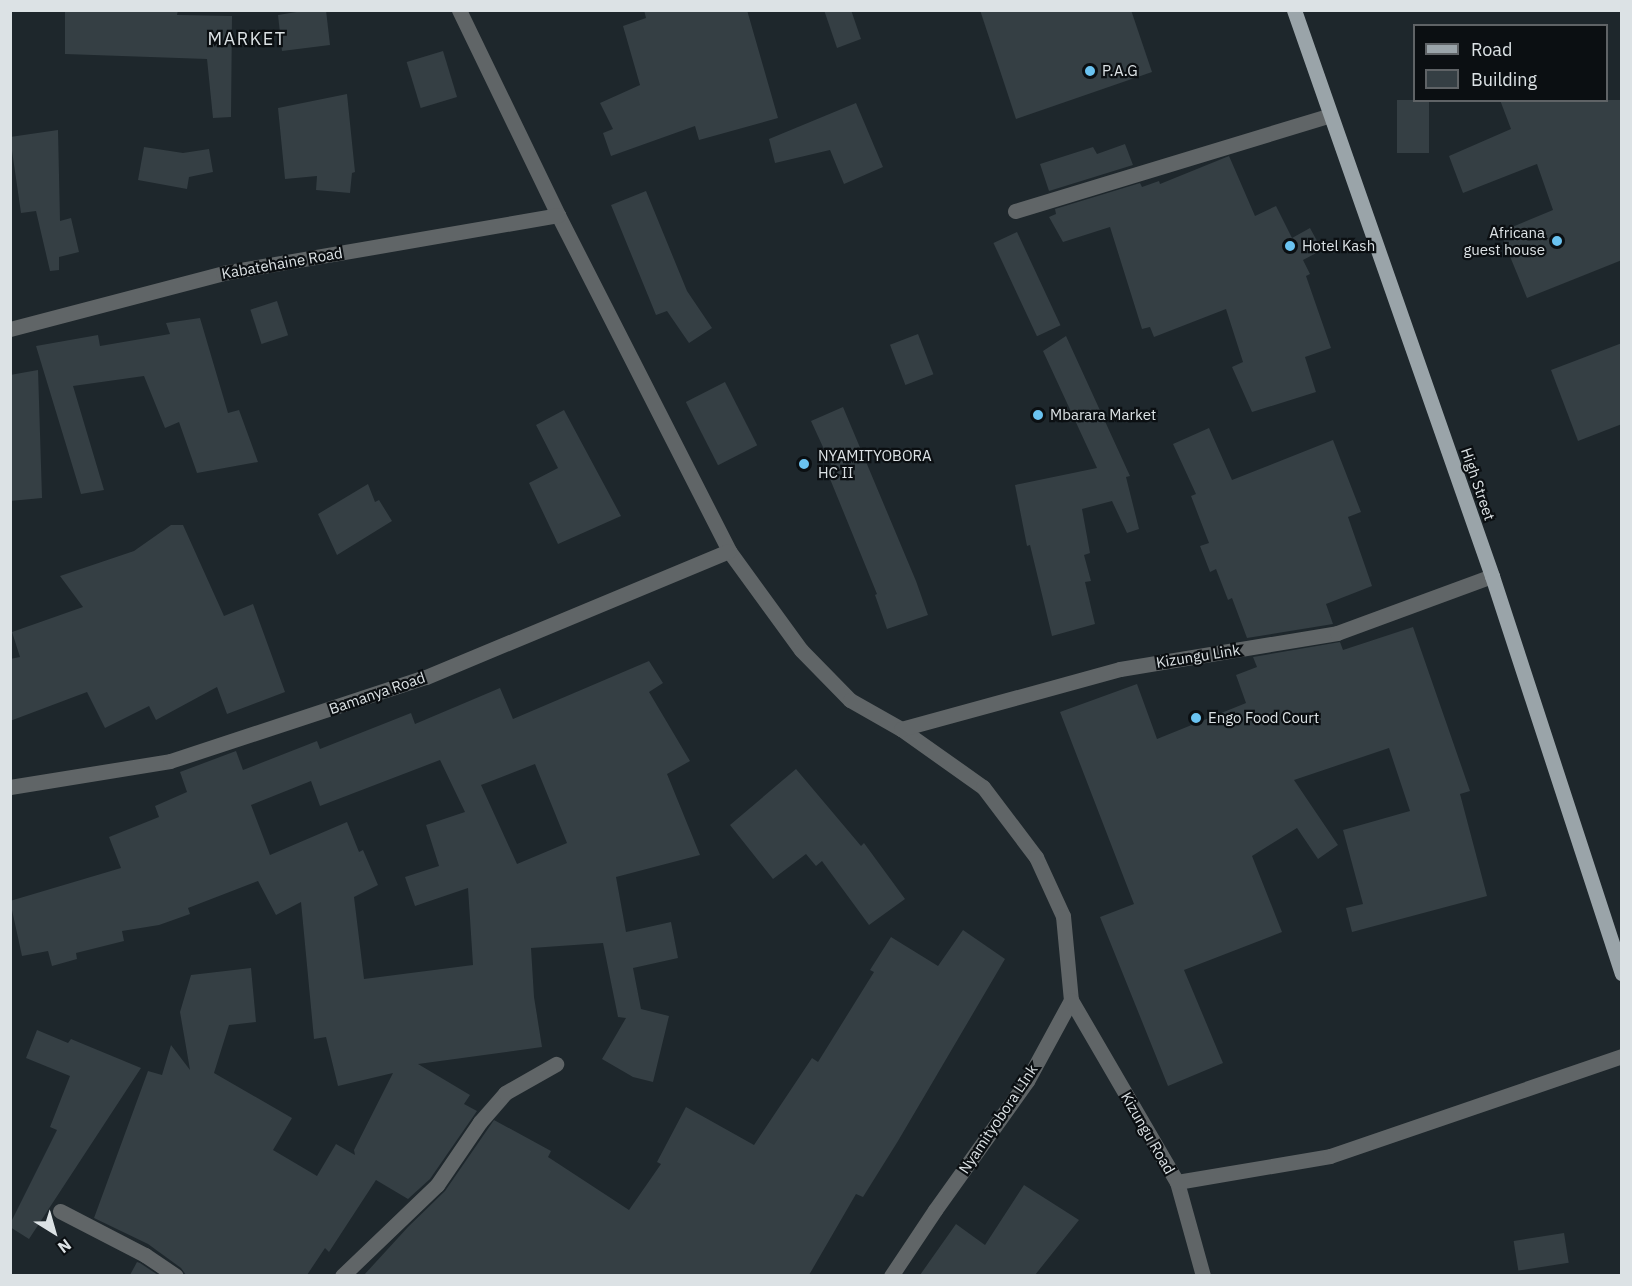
<!DOCTYPE html>
<html>
<head>
<meta charset="utf-8">
<style>
  body { margin:0 }
  #map { position:relative; width:1632px; height:1286px; overflow:hidden; background:#1e272c; font-family:"IBM Plex Sans",sans-serif }
  div>[style] { position:absolute }
  [style*='--x'] { left:calc(var(--x)*1px); top:calc(var(--y)*1px); width:calc(var(--w)*1px); rotate:calc(var(--a)*1deg) }
  .building>* { inset:0; background:#353f44; transform-origin:0 0 }
  .minor>* { height:15px; margin:-7.5px; padding:0 7.5px; transform-origin:7.5px; border-radius:7.5px; background:#606567 }
  .primary>* { height:15px; margin:-7.5px; padding:0 7.5px; transform-origin:7.5px; border-radius:7.5px; background:#9aa4a9 }
  .dots>* { width:16px; height:16px; translate:-50% -50%; box-sizing:border-box; border:3px solid #0b0f12; border-radius:50% }
  span { translate:-50% -50%; white-space:nowrap; text-align:center; line-height:1.15; -webkit-text-stroke:4.5px #0b0f12; paint-order:stroke }
  .poi-label { font-size:15px; color:#dce2e5 }
  .left { translate:0 -50%; text-align:left }
  .right { translate:-100% -50%; text-align:right }
  .street-label { font-size:15px; color:#dce2e5 }
  .quarter-label { font-size:18px; color:#dce2e5; letter-spacing:1.5px }
  .frame { position:absolute; inset:0; border:12px solid #dce2e5; pointer-events:none }
  .legend { position:absolute; left:1413px; top:24px; width:195px; height:78px; box-sizing:border-box; background:#0b0f12; border:2px solid #5f6366; margin:0; padding:8px 10px; list-style:none; font-size:18px; color:#dce2e5 }
  .legend li { display:flex; align-items:center; gap:12px; height:30px }
  .legend b { width:30px; border:2px solid #5f6366 }
  .north { position:absolute; left:24px; top:1202px; width:60px; height:60px; -webkit-text-stroke:4px #0b0f12; paint-order:stroke; rotate:143deg; font-size:16px; font-weight:700; line-height:24px; text-align:center; color:#dce2e5 }
  .north::after { content:''; display:block; margin:auto; width:21px; height:27px; background:#dce2e5; clip-path:polygon(50% 0,100% 100%,50% 72%,0 100%) }
</style>
</head>
<body>
<div id="map">
  <div class="building">
    <div style="clip-path:polygon(65px 10px,178px 10px,177px 15px,232px 16px,231px 117px,213px 118px,207px 59px,65px 54px)"></div>
    <div style="clip-path:polygon(309px 10px,326px 10px,330px 45px,282px 51px,278px 15px)"></div>
    <div style="clip-path:polygon(644px 10px,747px 10px,778px 118px,699px 140px,695px 126px,611px 156px,603px 133px,613px 129px,600px 103px,640px 85px,623px 26px,646px 18px)"></div>
    <div style="clip-path:polygon(824px 10px,851px 10px,861px 39px,837px 48px)"></div>
    <div style="clip-path:polygon(980px 10px,1131px 10px,1152px 72px,1016px 119px)"></div>
    <div style="left:443px;top:51px;width:48px;height:38px;rotate:73deg"></div>
    <div style="clip-path:polygon(347px 94px,355px 172px,352px 173px,350px 193px,316px 190px,317px 176px,285px 179px,278px 108px)"></div>
    <div style="left:1397px;top:100px;width:32px;height:53px"></div>
    <div style="clip-path:polygon(1500px 100px,1622px 100px,1622px 260px,1527px 298px,1500px 232px,1553px 210px,1537px 164px,1463px 193px,1449px 156px,1511px 129px)"></div>
    <div style="clip-path:polygon(856px 103px,883px 167px,844px 184px,830px 150px,775px 163px,769px 139px)"></div>
    <div style="clip-path:polygon(58px 130px,60px 221px,71px 218px,79px 252px,59px 257px,59px 270px,50px 271px,36px 211px,21px 213px,10px 137px)"></div>
    <div style="clip-path:polygon(1125px 144px,1133px 165px,1049px 191px,1040px 164px,1093px 147px,1097px 154px)"></div>
    <div style="clip-path:polygon(144px 147px,183px 153px,209px 149px,213px 172px,189px 177px,187px 189px,138px 180px)"></div>
    <div style="clip-path:polygon(1229px 156px,1255px 216px,1276px 206px,1292px 238px,1310px 228px,1322px 250px,1303px 260px,1310px 274px,1306px 276px,1331px 348px,1305px 357px,1316px 392px,1252px 412px,1232px 367px,1243px 362px,1226px 309px,1154px 337px,1150px 327px,1142px 329px,1110px 227px,1063px 242px,1049px 217px,1056px 214px,1055px 209px,1140px 183px,1142px 187px,1159px 181px,1160px 184px)"></div>
    <div style="clip-path:polygon(646px 191px,687px 291px,712px 328px,689px 343px,667px 311px,656px 315px,611px 205px)"></div>
    <div style="left:1017px;top:232px;width:103px;height:26px;rotate:65deg"></div>
    <div style="left:277px;top:301px;width:36px;height:28px;rotate:72deg"></div>
    <div style="clip-path:polygon(200px 318px,228px 413px,239px 410px,258px 462px,197px 473px,179px 422px,165px 428px,144px 376px,73px 386px,104px 490px,81px 494px,36px 346px,98px 335px,100px 346px,170px 334px,166px 323px)"></div>
    <div style="left:918px;top:334px;width:43px;height:30px;rotate:69deg"></div>
    <div style="clip-path:polygon(1066px 336px,1130px 476px,1126px 477px,1139px 529px,1127px 533px,1112px 501px,1082px 509px,1090px 553px,1084px 555px,1091px 581px,1085px 582px,1095px 624px,1052px 636px,1030px 545px,1027px 546px,1015px 485px,1097px 468px,1043px 351px)"></div>
    <div style="clip-path:polygon(1622px 343px,1622px 424px,1578px 441px,1551px 370px)"></div>
    <div style="clip-path:polygon(38px 370px,42px 498px,10px 501px,10px 375px)"></div>
    <div style="left:725px;top:382px;width:71px;height:44px;rotate:63deg"></div>
    <div style="clip-path:polygon(843px 407px,916px 581px,928px 615px,887px 629px,875px 595px,877px 594px,828px 474px,834px 471px,811px 421px)"></div>
    <div style="clip-path:polygon(564px 410px,621px 516px,558px 544px,529px 483px,558px 468px,536px 425px)"></div>
    <div style="clip-path:polygon(1209px 428px,1232px 480px,1333px 440px,1361px 512px,1348px 517px,1372px 586px,1326px 604px,1333px 624px,1247px 638px,1232px 598px,1228px 600px,1216px 569px,1210px 572px,1200px 546px,1209px 543px,1191px 496px,1196px 494px,1173px 444px)"></div>
    <div style="clip-path:polygon(368px 484px,375px 502px,379px 500px,392px 521px,337px 555px,318px 514px)"></div>
    <div style="clip-path:polygon(171px 525px,183px 525px,224px 616px,253px 604px,285px 692px,227px 714px,217px 687px,156px 720px,149px 706px,105px 728px,87px 692px,10px 721px,10px 659px,20px 657px,12px 632px,83px 607px,60px 576px,134px 551px)"></div>
    <div style="clip-path:polygon(1413px 627px,1470px 791px,1460px 794px,1487px 896px,1352px 932px,1346px 908px,1363px 904px,1343px 830px,1410px 811px,1389px 748px,1294px 780px,1338px 845px,1318px 859px,1297px 828px,1252px 856px,1282px 932px,1184px 970px,1223px 1063px,1168px 1086px,1100px 917px,1134px 904px,1060px 712px,1137px 684px,1157px 739px,1246px 703px,1236px 675px,1257px 667px,1253px 657px,1340px 642px,1343px 650px)"></div>
    <div style="clip-path:polygon(evenodd,649px 661px,663px 683px,649px 692px,690px 761px,667px 774px,700px 855px,616px 877px,626px 932px,671px 922px,678px 958px,633px 968px,641px 1009px,669px 1016px,653px 1082px,633px 1077px,602px 1059px,626px 1018px,618px 1017px,603px 943px,531px 948px,534px 997px,542px 1047px,418px 1064px,470px 1095px,464px 1104px,477px 1111px,430px 1179px,408px 1199px,376px 1180px,329px 1252px,325px 1248px,307px 1275px,186px 1275px,181px 1268px,148px 1244px,94px 1218px,148px 1071px,162px 1075px,171px 1045px,190px 1070px,180px 1012px,191px 975px,251px 968px,256px 1022px,229px 1025px,214px 1073px,292px 1118px,273px 1150px,317px 1176px,336px 1144px,355px 1155px,354px 1150px,393px 1073px,338px 1086px,326px 1037px,314px 1039px,301px 902px,276px 915px,258px 881px,188px 908px,190px 914px,159px 925px,122px 931px,124px 941px,76px 953px,77px 959px,52px 966px,48px 951px,22px 956px,10px 901px,121px 868px,109px 837px,159px 817px,155px 806px,187px 792px,180px 772px,236px 751px,243px 770px,317px 741px,320px 749px,411px 713px,415px 724px,500px 688px,513px 719px,649px 661px,440px 760px,465px 812px,426px 825px,439px 866px,405px 877px,415px 906px,468px 888px,473px 965px,364px 979px,354px 897px,378px 885px,363px 850px,359px 852px,347px 822px,270px 855px,251px 805px,311px 781px,320px 806px,440px 760px,649px 661px,535px 764px,567px 843px,517px 864px,481px 785px,535px 764px)"></div>
    <div style="clip-path:polygon(796px 769px,861px 846px,864px 843px,905px 899px,869px 925px,822px 861px,816px 866px,806px 854px,773px 879px,730px 825px)"></div>
    <div style="clip-path:polygon(963px 930px,1005px 959px,898px 1141px,863px 1197px,856px 1194px,809px 1275px,364px 1275px,408px 1227px,445px 1191px,494px 1120px,551px 1151px,548px 1157px,629px 1210px,661px 1164px,657px 1162px,686px 1107px,754px 1145px,812px 1058px,818px 1062px,874px 972px,870px 970px,891px 937px,938px 966px)"></div>
    <div style="clip-path:polygon(37px 1030px,68px 1043px,71px 1039px,141px 1068px,29px 1239px,10px 1227px,10px 1224px,57px 1130px,50px 1127px,70px 1076px,26px 1058px)"></div>
    <div style="clip-path:polygon(1024px 1185px,1079px 1220px,1035px 1275px,920px 1275px,956px 1224px,985px 1245px)"></div>
    <div style="left:1564px;top:1233px;width:30px;height:51px;rotate:81deg"></div>
    <div style="clip-path:polygon(137px 1262px,140px 1263px,158px 1275px,130px 1275px)"></div>
  </div>
  <div class="minor">
    <div style="--x:459;--y:10;--w:228;--a:64.2"></div>
    <div style="--x:558;--y:215;--w:377;--a:63"></div>
    <div style="--x:729;--y:551;--w:122;--a:54"></div>
    <div style="--x:801;--y:650;--w:70;--a:45.6"></div>
    <div style="--x:850;--y:700;--w:59;--a:29.6"></div>
    <div style="--x:901;--y:729;--w:100;--a:35.3"></div>
    <div style="--x:983;--y:787;--w:88;--a:52.9"></div>
    <div style="--x:1036;--y:857;--w:65;--a:65.4"></div>
    <div style="--x:1063;--y:916;--w:84;--a:84.6"></div>
    <div style="--x:1071;--y:1000;--w:92;--a:118.5"></div>
    <div style="--x:1027;--y:1081;--w:158;--a:125.5"></div>
    <div style="--x:935;--y:1210;--w:79;--a:123.7"></div>
    <div style="--x:1015;--y:211;--w:329;--a:-16.9"></div>
    <div style="--x:10;--y:329;--w:220;--a:-14.7"></div>
    <div style="--x:223;--y:273;--w:340;--a:-9.8"></div>
    <div style="--x:901;--y:729;--w:227;--a:-15.3"></div>
    <div style="--x:1120;--y:669;--w:220;--a:-9.4"></div>
    <div style="--x:1337;--y:633;--w:165;--a:-20.2"></div>
    <div style="--x:10;--y:787;--w:162;--a:-9.2"></div>
    <div style="--x:170;--y:761;--w:269;--a:-18.2"></div>
    <div style="--x:426;--y:677;--w:328;--a:-22.6"></div>
    <div style="--x:1071;--y:1000;--w:211;--a:59.8"></div>
    <div style="--x:1177;--y:1182;--w:98;--a:74.5"></div>
    <div style="--x:1177;--y:1182;--w:155;--a:-9.6"></div>
    <div style="--x:1330;--y:1156;--w:309;--a:-18.9"></div>
    <div style="--x:60;--y:1211;--w:96;--a:27.4"></div>
    <div style="--x:145;--y:1255;--w:37;--a:34"></div>
    <div style="--x:342;--y:1276;--w:132;--a:-43.8"></div>
    <div style="--x:437;--y:1185;--w:76;--a:-55.7"></div>
    <div style="--x:480;--y:1122;--w:38;--a:-49"></div>
    <div style="--x:505;--y:1093;--w:59;--a:-29.6"></div>
  </div>
  <div class="primary">
    <div style="--x:1294;--y:10;--w:600;--a:70.72"></div>
    <div style="--x:1492;--y:576;--w:418;--a:71.9"></div>
  </div>
  <div class="dots">
    <div style="left:1090px;top:71px;background:#6ac3f1"></div>
    <div style="left:1557px;top:241px;background:#6ac3f1"></div>
    <div style="left:1290px;top:246px;background:#6ac3f1"></div>
    <div style="left:1038px;top:415px;background:#6ac3f1"></div>
    <div style="left:804px;top:464px;background:#6ac3f1"></div>
    <div style="left:1196px;top:718px;background:#6ac3f1"></div>
  </div>
  <div class="poi-label">
    <span class="left" style="left:1102px;top:71px">P.A.G</span>
    <span class="right" style="left:1545px;top:241px">Africana<br>guest house</span>
    <span class="left" style="left:1302px;top:246px">Hotel Kash</span>
    <span class="left" style="left:1050px;top:415px">Mbarara Market</span>
    <span class="left" style="left:818px;top:464px">NYAMITYOBORA<br>HC II</span>
    <span class="left" style="left:1208px;top:718px">Engo Food Court</span>
  </div>
  <div class="street-label">
    <span style="left:282px;top:263px;rotate:-10deg">Kabatehaine Road</span>
    <span style="left:1478px;top:484px;rotate:71deg">High Street</span>
    <span style="left:1198px;top:656px;rotate:-9deg">Kizungu Link</span>
    <span style="left:377px;top:693px;rotate:-19deg">Bamanya Road</span>
    <span style="left:998px;top:1119px;rotate:-56deg">Nyamityobora LInk</span>
    <span style="left:1148px;top:1133px;rotate:60deg">Kizungu Road</span>
  </div>
  <div class="quarter-label">
    <span style="left:247px;top:39px">MARKET</span>
  </div>
  <div class="frame"></div>
  <ul class="legend">
  <li><b style="height:8px;background:#9aa4a9"></b>Road</li>
  <li><b style="height:16px;background:#353f44"></b>Building</li>
  </ul>
  <div class="north">N</div>
</div>
</body>
</html>
